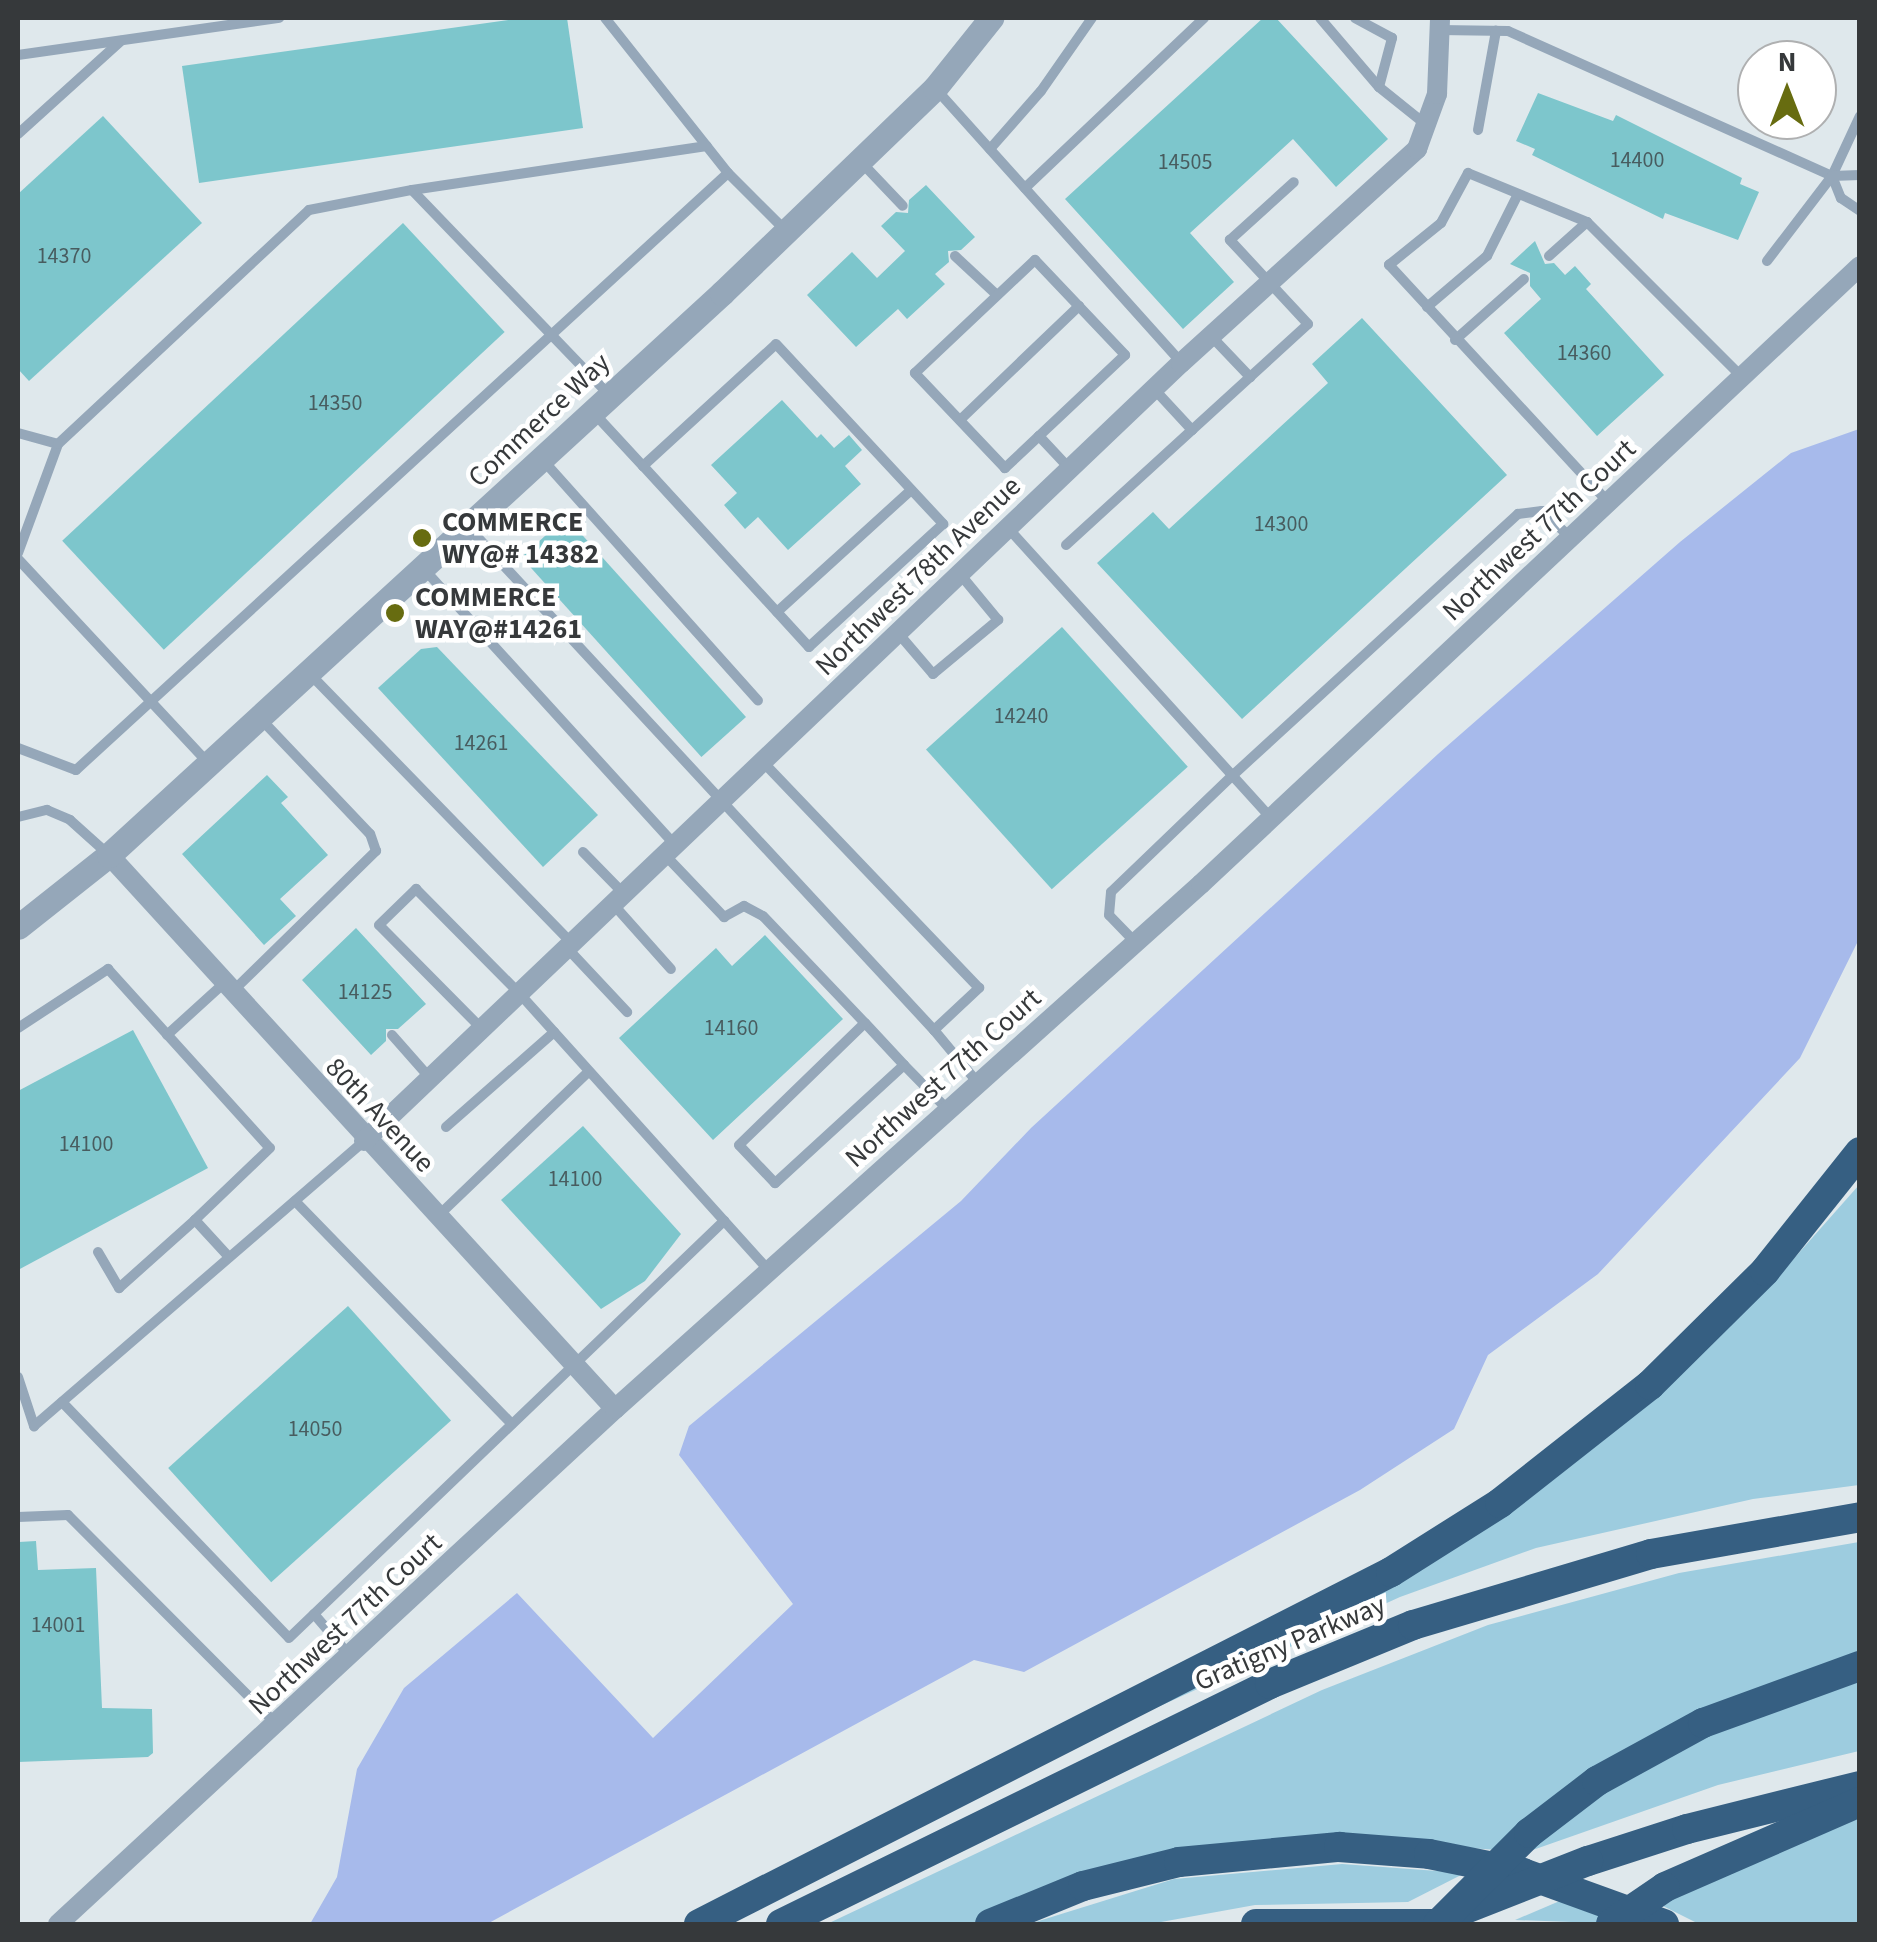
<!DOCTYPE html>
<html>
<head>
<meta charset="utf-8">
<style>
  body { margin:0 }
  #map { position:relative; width:1877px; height:1942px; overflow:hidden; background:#dfe8ec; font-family:"Source Sans 3",sans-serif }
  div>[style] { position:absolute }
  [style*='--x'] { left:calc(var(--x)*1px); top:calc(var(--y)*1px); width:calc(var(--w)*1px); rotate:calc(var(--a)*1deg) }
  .green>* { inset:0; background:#9dccdf }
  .water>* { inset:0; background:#a7baeb }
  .building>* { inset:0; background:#7dc6cc; transform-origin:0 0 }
  .service>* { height:10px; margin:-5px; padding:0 5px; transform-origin:5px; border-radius:5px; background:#95a7b9 }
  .minor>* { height:20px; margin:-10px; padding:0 10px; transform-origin:10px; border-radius:10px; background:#95a7b9 }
  .tertiary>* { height:25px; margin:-12.5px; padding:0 12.5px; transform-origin:12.5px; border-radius:12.5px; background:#95a7b9 }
  .motorway>* { height:30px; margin:-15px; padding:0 15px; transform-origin:15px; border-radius:15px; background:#365f82 }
  .motorway-bridge>* { height:30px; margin:-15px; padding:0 15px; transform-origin:15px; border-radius:15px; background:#365f82 }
  .dots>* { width:28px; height:28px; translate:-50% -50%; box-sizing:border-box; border:5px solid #fff; border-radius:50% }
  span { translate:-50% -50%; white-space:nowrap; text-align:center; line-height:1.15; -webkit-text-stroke:9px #fff; paint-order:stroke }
  .number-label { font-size:22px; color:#485c5f }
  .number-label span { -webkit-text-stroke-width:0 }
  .street-label { font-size:28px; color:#36393b }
  .poi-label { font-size:28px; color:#36393b; font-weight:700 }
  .left { translate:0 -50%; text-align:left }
  .frame { position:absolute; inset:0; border:20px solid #36393b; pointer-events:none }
  .north { position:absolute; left:1737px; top:40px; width:100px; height:100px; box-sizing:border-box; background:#fff; border:2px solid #afb0b1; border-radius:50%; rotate:0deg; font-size:28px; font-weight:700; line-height:40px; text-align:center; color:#36393b }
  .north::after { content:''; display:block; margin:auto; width:35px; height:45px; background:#676c10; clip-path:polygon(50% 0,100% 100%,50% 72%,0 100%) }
</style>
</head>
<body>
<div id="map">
  <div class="green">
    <div style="clip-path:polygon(1859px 1185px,1859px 1485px,1753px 1499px,1536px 1548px,1400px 1597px,1149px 1711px,1369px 1589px,1782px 1272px)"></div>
    <div style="clip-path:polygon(1859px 1542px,1859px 1751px,1718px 1785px,1527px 1852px,1327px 1838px,966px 1924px,827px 1924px,1322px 1690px,1488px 1625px,1679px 1573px)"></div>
    <div style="clip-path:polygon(1859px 1818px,1859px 1924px,1699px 1924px,1663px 1906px,1697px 1883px)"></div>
    <div style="clip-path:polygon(1342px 1864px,1465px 1873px,1408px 1902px,1255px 1905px,1150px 1924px,1029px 1924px,1174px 1879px)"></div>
    <div style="clip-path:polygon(1562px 1900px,1627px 1924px,1515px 1920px)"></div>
  </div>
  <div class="water">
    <div style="clip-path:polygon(1859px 429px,1859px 939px,1800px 1058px,1598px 1274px,1488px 1355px,1454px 1429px,1360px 1490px,1024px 1672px,974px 1660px,487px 1924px,310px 1924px,337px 1877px,357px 1769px,404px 1688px,517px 1593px,653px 1738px,793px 1604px,679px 1455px,689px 1426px,961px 1201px,1031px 1128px,1438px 754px,1680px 542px,1791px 453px)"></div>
  </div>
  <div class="building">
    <div style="clip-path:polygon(523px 18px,567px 18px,583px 128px,199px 183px,182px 66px)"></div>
    <div style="clip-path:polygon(1263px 18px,1276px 18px,1388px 139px,1336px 187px,1293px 139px,1190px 233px,1234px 282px,1183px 329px,1065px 199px)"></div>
    <div style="clip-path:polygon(1538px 93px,1613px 121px,1616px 115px,1742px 178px,1740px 184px,1759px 192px,1738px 240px,1665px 213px,1663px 219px,1532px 155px,1535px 149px,1516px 141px)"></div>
    <div style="clip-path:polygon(103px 116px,202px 223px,29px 381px,18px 369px,18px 194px)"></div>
    <div style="clip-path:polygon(926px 185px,975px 237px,961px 250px,948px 251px,949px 262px,935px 274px,945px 284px,907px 319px,898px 309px,856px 347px,807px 295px,852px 252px,877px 278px,905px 251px,881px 226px,896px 212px,908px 213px,909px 200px)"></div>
    <div style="left:403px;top:223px;width:149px;height:466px;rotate:47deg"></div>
    <div style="clip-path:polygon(1535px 241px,1545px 264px,1554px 263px,1565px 275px,1575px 266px,1591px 284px,1586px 289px,1664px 375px,1597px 436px,1504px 333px,1541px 299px,1530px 286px,1530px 273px,1510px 264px)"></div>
    <div style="clip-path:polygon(1362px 318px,1507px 475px,1242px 719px,1097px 563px,1153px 512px,1169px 529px,1328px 383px,1312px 364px)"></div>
    <div style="clip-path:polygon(782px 400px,817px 438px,821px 434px,834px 448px,849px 435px,862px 450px,845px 466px,861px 484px,788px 550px,758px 517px,745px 529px,724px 505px,737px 493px,711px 465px)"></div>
    <div style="left:566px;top:517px;width:269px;height:60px;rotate:48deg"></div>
    <div style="left:1062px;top:627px;width:188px;height:183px;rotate:48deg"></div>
    <div style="clip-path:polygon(437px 647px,598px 815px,543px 867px,378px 688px,421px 649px)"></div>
    <div style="clip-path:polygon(267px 775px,288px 797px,281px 803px,328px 855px,280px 899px,296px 916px,264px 945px,182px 854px)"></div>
    <div style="clip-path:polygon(356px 928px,426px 1004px,398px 1029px,386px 1029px,386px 1041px,371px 1055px,302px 980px)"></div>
    <div style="clip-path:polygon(765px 935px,843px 1019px,713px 1140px,619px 1038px,716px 948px,732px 966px)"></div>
    <div style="clip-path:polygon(133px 1030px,208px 1168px,18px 1270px,18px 1091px)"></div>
    <div style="clip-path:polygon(583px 1126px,681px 1234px,645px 1281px,601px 1309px,501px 1200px)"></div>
    <div style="left:348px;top:1306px;width:154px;height:242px;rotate:48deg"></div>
    <div style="clip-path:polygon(36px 1541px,38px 1570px,96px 1568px,102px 1708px,152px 1709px,153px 1753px,148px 1757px,18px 1762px,19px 1542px)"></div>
  </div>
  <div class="service">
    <div style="--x:1320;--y:18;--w:91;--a:49.5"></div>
    <div style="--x:1379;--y:87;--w:51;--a:-75.1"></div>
    <div style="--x:1392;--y:38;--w:42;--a:-151.6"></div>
    <div style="--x:1440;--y:30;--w:68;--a:0.8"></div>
    <div style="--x:1508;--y:31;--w:355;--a:24.1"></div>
    <div style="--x:1832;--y:176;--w:66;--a:-65"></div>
    <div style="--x:18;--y:55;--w:264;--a:-8.1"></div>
    <div style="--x:1379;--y:87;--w:59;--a:38.8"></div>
    <div style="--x:935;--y:88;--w:368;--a:48.1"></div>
    <div style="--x:1478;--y:130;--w:101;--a:-79.7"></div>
    <div style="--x:18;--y:134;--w:139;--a:-42.1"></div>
    <div style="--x:990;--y:149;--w:77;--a:-48.7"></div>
    <div style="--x:1041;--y:91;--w:89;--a:-55.1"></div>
    <div style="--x:862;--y:163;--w:59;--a:46.4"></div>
    <div style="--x:728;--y:173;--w:79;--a:45"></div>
    <div style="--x:1832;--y:176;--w:24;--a:68"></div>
    <div style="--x:1841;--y:198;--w:23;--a:34"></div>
    <div style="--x:1025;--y:188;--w:247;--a:-43.5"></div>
    <div style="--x:412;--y:190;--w:298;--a:-8.5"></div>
    <div style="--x:955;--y:256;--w:57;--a:42.9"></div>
    <div style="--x:1549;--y:256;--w:51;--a:-41.8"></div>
    <div style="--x:1767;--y:261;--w:107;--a:-52.6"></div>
    <div style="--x:1832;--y:176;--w:28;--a:-2"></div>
    <div style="--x:1427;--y:307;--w:79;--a:-40.4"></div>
    <div style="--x:1487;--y:256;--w:69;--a:-63.4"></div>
    <div style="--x:1211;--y:336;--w:57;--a:46.4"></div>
    <div style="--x:1455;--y:340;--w:92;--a:-41.5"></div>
    <div style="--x:593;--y:412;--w:74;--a:47.2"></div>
    <div style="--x:643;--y:466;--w:180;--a:-42.5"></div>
    <div style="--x:776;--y:344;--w:246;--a:47.1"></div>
    <div style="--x:943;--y:524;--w:182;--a:137.5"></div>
    <div style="--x:809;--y:647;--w:246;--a:-132.5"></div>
    <div style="--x:960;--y:420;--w:165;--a:-43.8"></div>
    <div style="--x:1192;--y:430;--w:157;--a:-42.4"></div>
    <div style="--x:1308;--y:324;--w:115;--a:-132.9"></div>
    <div style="--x:1230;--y:240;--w:86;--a:-42.2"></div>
    <div style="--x:18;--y:433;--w:41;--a:15.4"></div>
    <div style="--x:1039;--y:436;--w:47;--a:136.7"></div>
    <div style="--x:1005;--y:468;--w:131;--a:-133.5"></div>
    <div style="--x:915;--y:373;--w:165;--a:-43.3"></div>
    <div style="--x:1035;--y:260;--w:131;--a:46.5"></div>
    <div style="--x:1125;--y:355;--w:118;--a:136.7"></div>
    <div style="--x:1039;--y:436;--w:44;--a:46.8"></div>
    <div style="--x:542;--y:459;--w:324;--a:48.2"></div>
    <div style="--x:1608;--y:502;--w:323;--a:-132.7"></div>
    <div style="--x:1389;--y:265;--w:67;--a:-38.9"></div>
    <div style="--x:1441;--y:223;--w:57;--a:-61.6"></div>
    <div style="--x:1468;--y:173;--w:129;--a:22.4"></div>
    <div style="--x:1587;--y:222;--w:222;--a:45"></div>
    <div style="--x:468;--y:527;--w:686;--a:47.19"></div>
    <div style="--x:934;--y:1030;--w:62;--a:-43"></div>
    <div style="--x:979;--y:988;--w:313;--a:-133.7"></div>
    <div style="--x:1008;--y:528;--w:391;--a:47.8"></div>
    <div style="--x:1066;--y:545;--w:171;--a:-42.4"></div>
    <div style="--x:1192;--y:430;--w:56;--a:-132.8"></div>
    <div style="--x:18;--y:553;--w:116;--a:-69.8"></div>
    <div style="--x:58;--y:444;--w:343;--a:-43"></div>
    <div style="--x:309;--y:210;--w:105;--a:-11"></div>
    <div style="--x:412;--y:190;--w:284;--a:46.1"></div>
    <div style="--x:18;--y:559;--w:279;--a:47"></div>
    <div style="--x:423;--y:568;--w:374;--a:47.7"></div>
    <div style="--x:777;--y:612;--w:181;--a:-42.3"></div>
    <div style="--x:898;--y:633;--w:54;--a:49.5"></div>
    <div style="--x:933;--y:674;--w:85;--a:-39.7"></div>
    <div style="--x:998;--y:620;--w:60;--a:-129.6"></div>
    <div style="--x:309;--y:673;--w:377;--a:45.8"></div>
    <div style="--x:18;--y:748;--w:62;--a:20.8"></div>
    <div style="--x:76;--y:770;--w:884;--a:-42.48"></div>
    <div style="--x:728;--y:173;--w:198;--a:-128.4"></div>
    <div style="--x:18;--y:817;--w:30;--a:-14"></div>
    <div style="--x:47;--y:810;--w:25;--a:23"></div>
    <div style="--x:70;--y:820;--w:52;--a:41.9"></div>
    <div style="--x:583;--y:852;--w:57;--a:45.7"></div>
    <div style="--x:665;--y:855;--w:86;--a:46.4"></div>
    <div style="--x:724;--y:917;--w:23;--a:-29"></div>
    <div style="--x:744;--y:906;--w:21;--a:28"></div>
    <div style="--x:763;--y:916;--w:148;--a:46.4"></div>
    <div style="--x:865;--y:1023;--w:57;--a:47.1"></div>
    <div style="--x:904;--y:1065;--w:175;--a:137.5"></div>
    <div style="--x:775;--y:1183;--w:52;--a:-133.5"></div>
    <div style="--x:739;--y:1145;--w:175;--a:-44.1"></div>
    <div style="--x:613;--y:904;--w:87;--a:48.3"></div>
    <div style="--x:1135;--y:942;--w:37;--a:-134"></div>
    <div style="--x:1109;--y:915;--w:23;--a:-85"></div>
    <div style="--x:1111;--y:892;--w:168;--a:-43.8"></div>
    <div style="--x:1232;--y:776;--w:388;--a:-42.5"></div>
    <div style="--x:1518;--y:514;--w:24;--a:-7"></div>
    <div style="--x:1542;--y:511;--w:40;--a:43"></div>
    <div style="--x:567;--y:948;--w:88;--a:46.8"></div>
    <div style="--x:234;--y:990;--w:199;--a:-44.4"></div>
    <div style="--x:376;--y:851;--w:18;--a:-109"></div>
    <div style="--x:370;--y:834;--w:160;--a:-133.5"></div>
    <div style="--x:18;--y:1028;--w:108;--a:-33.2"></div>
    <div style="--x:108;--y:969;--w:241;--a:47.9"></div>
    <div style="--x:270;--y:1148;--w:104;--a:136.2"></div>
    <div style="--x:195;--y:1220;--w:50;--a:47.4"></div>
    <div style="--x:482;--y:1029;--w:146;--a:-134.7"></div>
    <div style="--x:379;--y:925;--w:52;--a:-44.2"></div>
    <div style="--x:416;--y:889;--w:146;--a:45.3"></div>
    <div style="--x:519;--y:993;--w:374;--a:48"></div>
    <div style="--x:934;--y:1030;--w:69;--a:50.3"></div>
    <div style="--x:167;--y:1035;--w:76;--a:-42.3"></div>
    <div style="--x:392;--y:1035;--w:56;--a:48.6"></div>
    <div style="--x:904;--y:1065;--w:63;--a:45.6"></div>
    <div style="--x:446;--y:1127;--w:144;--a:-41.3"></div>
    <div style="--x:295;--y:1201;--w:311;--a:45.8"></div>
    <div style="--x:438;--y:1216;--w:209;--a:-43.8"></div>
    <div style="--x:98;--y:1252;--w:42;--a:59.7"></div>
    <div style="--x:119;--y:1288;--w:102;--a:-41.8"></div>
    <div style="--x:18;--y:1377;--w:52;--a:71.9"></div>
    <div style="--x:34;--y:1426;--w:436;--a:-40.8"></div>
    <div style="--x:62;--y:1402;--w:327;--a:46.1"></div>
    <div style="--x:289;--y:1638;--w:603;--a:-43.79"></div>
    <div style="--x:18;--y:1517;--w:50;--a:-2.3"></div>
    <div style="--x:68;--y:1515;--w:293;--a:45.1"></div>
    <div style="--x:314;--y:1614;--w:54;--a:49.5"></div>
  </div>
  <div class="minor">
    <div style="--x:109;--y:855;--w:750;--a:47.59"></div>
    <div style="--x:364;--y:1141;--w:1128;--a:-43.6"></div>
    <div style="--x:1181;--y:363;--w:319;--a:-42.2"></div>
    <div style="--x:1417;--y:149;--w:59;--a:-70"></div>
    <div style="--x:1437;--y:94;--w:76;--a:-87.7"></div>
    <div style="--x:58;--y:1924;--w:759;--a:-42.76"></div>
    <div style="--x:615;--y:1409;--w:787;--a:-41.86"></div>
    <div style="--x:1201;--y:884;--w:903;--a:-43.16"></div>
  </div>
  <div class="tertiary">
    <div style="--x:18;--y:927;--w:116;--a:-38.4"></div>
    <div style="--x:109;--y:855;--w:832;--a:-42.51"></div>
    <div style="--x:722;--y:293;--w:296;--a:-43.9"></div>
    <div style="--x:935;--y:88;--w:90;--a:-51.3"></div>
  </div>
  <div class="motorway">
    <div style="--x:1588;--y:1861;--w:104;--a:-17.9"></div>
    <div style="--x:1687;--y:1829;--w:178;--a:-14"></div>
    <div style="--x:1665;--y:1887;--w:213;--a:-23.6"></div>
    <div style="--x:699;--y:1924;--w:776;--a:-26.96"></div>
    <div style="--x:1391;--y:1572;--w:129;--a:-32.3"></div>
    <div style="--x:1500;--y:1503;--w:191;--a:-38.2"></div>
    <div style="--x:1650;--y:1385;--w:162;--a:-44.7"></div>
    <div style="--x:1765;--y:1271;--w:152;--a:-51.4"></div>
    <div style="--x:781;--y:1924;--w:545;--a:-26.14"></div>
    <div style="--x:1270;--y:1684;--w:155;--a:-22.4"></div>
    <div style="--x:1413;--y:1625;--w:248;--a:-16.6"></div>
    <div style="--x:1651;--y:1554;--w:212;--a:-10"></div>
    <div style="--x:990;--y:1924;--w:100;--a:-22.2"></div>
    <div style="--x:1083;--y:1886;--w:99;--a:-14"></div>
    <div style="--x:1179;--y:1862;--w:161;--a:-5.4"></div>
    <div style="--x:1339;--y:1847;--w:90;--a:4.4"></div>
    <div style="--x:1429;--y:1854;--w:96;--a:11.4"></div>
    <div style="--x:1523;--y:1873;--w:150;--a:19.9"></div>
    <div style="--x:1256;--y:1924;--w:176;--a:0"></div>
  </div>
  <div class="motorway-bridge">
    <div style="--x:1455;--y:1913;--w:143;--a:-21.4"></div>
    <div style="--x:1438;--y:1924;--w:129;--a:-45"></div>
    <div style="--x:1529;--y:1833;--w:86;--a:-37.4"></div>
    <div style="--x:1597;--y:1781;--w:121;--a:-28.7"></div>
    <div style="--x:1703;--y:1723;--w:167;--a:-20"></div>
    <div style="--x:1611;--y:1924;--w:65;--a:-34.4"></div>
  </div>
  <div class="dots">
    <div style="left:422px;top:538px;background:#676c10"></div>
    <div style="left:395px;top:613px;background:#676c10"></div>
  </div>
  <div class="number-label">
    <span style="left:1637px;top:161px">14400</span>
    <span style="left:1185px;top:163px">14505</span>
    <span style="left:64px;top:257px">14370</span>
    <span style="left:1584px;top:354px">14360</span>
    <span style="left:335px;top:404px">14350</span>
    <span style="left:1281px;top:525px">14300</span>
    <span style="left:1021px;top:717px">14240</span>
    <span style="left:481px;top:744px">14261</span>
    <span style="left:365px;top:993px">14125</span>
    <span style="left:731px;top:1029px">14160</span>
    <span style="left:86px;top:1145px">14100</span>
    <span style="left:575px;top:1180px">14100</span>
    <span style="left:315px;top:1430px">14050</span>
    <span style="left:58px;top:1626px">14001</span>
  </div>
  <div class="street-label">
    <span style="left:539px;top:420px;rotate:-43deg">Commerce Way</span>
    <span style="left:1539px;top:530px;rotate:-43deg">Northwest 77th Court</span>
    <span style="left:918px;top:576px;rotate:-44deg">Northwest 78th Avenue</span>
    <span style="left:943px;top:1078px;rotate:-42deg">Northwest 77th Court</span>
    <span style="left:380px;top:1115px;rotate:47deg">80th Avenue</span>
    <span style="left:345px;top:1624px;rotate:-43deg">Northwest 77th Court</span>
    <span style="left:1290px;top:1643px;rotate:-23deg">Gratigny Parkway</span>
  </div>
  <div class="poi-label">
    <span class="left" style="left:442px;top:538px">COMMERCE<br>WY@# 14382</span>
    <span class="left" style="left:415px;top:613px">COMMERCE<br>WAY@#14261</span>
  </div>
  <div class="frame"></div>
  <div class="north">N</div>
</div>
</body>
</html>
